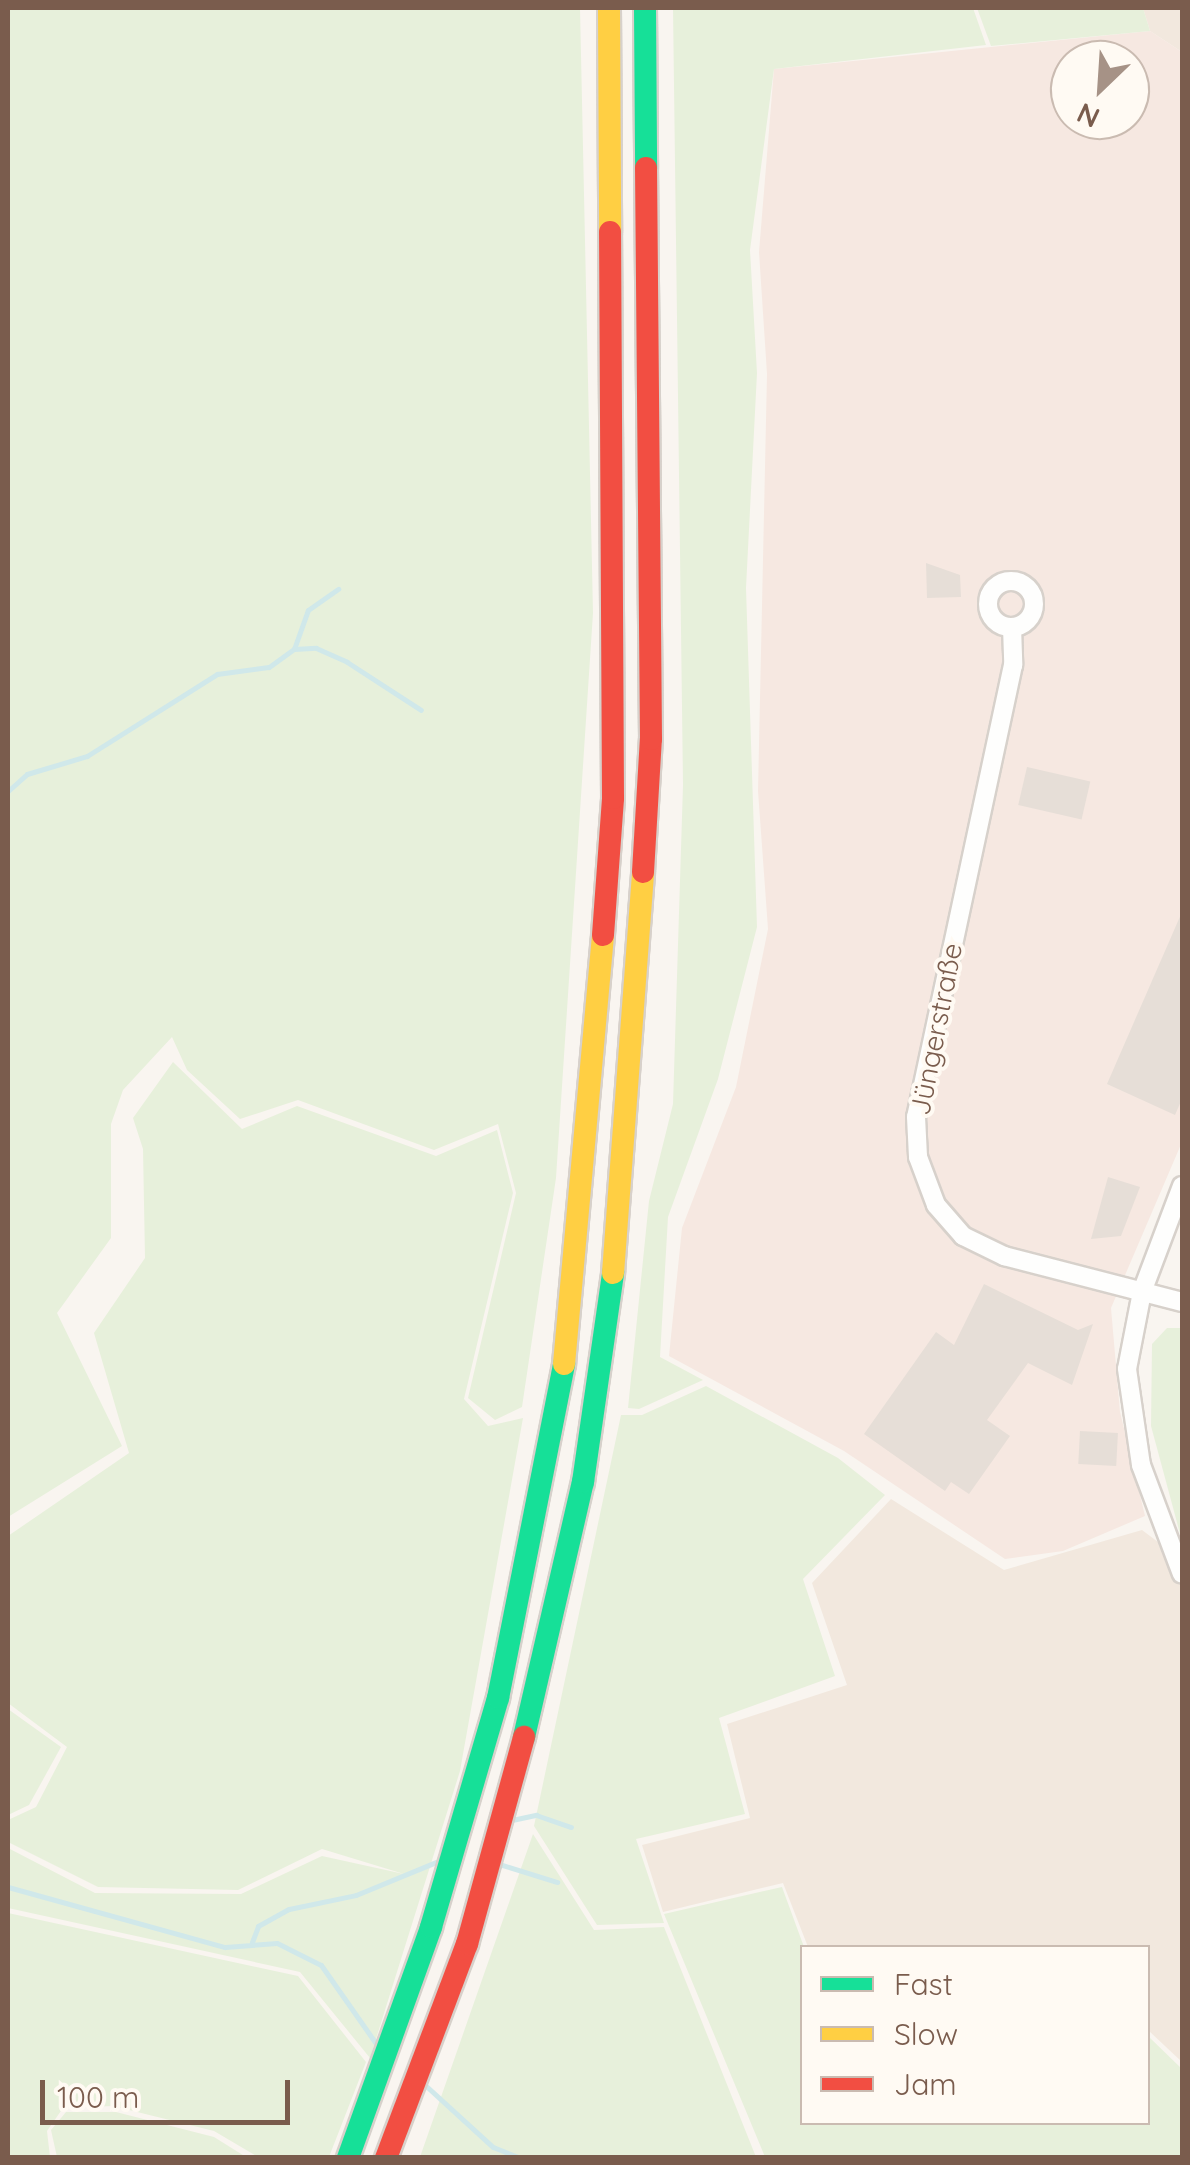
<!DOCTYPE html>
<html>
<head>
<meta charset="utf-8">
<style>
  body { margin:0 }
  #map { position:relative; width:1190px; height:2165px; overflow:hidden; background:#f9f5f0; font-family:Quicksand,sans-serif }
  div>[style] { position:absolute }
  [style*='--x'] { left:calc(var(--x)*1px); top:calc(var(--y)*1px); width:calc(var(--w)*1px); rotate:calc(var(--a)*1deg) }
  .residential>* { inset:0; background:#f2e8de }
  .commercial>* { inset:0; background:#f6e8e1 }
  .green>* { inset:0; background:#e7f0db }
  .stream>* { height:5px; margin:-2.5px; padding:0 2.5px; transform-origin:2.5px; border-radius:2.5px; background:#d0e8ea }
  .building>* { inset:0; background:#e6ded7; transform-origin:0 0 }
  .roads { filter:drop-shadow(2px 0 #d7d1cb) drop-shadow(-2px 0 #d7d1cb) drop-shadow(0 2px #d7d1cb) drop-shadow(0 -2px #d7d1cb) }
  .street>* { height:18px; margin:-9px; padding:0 9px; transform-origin:9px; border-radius:9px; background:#fefefd }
  .street>.ring { margin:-9px; padding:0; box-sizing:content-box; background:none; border:18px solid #fefefd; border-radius:50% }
  .fast>* { height:22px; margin:-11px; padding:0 11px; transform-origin:11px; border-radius:11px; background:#16e098 }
  .slow>* { height:22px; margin:-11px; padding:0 11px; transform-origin:11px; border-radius:11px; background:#ffcf43 }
  .jam>* { height:22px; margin:-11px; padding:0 11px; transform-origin:11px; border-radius:11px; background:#f24e42 }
  span { translate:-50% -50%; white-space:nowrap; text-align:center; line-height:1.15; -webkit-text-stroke:8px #fffaf3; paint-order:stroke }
  .street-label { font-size:28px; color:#7a5c4d }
  .frame { position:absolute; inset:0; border:10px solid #7a5c4d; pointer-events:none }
  .legend { position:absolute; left:800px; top:1945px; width:350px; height:180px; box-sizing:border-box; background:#fffaf3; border:2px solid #cabbb1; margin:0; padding:12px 18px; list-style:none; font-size:30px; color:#7a5c4d }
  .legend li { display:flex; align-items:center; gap:20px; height:50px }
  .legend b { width:50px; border:2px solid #cabbb1 }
  .north { position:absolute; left:1050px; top:40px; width:100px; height:100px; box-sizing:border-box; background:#fffaf3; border:2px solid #cabbb1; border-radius:50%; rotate:205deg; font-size:28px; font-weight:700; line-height:40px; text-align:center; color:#7a5c4d }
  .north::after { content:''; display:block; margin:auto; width:35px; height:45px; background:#a69286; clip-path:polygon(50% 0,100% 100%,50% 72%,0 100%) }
  .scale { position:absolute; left:40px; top:2080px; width:250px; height:45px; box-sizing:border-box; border:5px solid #7a5c4d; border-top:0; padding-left:12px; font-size:30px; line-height:35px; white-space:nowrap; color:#7a5c4d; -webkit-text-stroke:8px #fffaf3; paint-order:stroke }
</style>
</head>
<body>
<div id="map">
  <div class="residential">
    <div style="clip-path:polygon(1143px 8px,1182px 8px,1182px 52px,1150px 31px)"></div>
    <div style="clip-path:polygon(891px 1499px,1004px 1570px,1142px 1530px,1182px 1560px,1182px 2062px,1148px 2030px,1148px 1948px,808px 1947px,783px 1883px,663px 1912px,642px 1845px,750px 1818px,727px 1724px,847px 1685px,812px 1583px)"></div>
  </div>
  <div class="commercial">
    <div style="clip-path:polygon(evenodd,1150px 31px,1182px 52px,1182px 1142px,1111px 1308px,1120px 1412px,1145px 1516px,1063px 1551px,1005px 1559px,844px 1451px,669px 1356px,682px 1228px,736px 1087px,768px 929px,758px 791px,767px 374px,759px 252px,774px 69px,1150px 31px,1070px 60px,1130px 60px,1130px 120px,1070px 120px,1070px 60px)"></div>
  </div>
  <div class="green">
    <div style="clip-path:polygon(8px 8px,580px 8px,593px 613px,556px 1178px,522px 1407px,495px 1420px,468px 1398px,516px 1193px,498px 1124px,434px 1150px,298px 1100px,240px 1119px,187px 1070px,172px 1037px,123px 1090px,111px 1124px,111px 1238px,57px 1313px,122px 1446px,8px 1517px)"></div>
    <div style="clip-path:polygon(673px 8px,973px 8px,986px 45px,774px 69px,750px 250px,757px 373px,746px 588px,757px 927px,718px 1079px,668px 1217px,660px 1357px,703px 1380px,639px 1409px,628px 1408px,649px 1201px,673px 1104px,683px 785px)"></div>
    <div style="clip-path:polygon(977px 8px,1143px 8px,1150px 31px,991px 46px)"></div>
    <div style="clip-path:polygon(173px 1062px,242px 1129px,297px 1106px,436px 1156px,497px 1130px,513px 1193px,464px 1399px,488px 1426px,523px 1418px,460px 1771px,370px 2058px,300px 1972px,8px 1908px,8px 1848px,95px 1893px,241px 1894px,322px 1856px,404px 1874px,322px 1849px,238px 1890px,98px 1887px,8px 1842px,8px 1820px,36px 1807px,67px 1747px,8px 1703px,8px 1536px,129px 1453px,94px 1333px,145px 1258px,143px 1149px,133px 1118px)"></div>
    <div style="clip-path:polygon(1167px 1328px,1182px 1328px,1182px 1541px,1151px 1426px,1152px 1344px)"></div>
    <div style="clip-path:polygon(706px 1386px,838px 1458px,885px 1495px,803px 1579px,835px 1676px,719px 1718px,745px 1814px,636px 1839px,664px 1923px,597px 1925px,534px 1826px,621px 1415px,642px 1415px)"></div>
    <div style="clip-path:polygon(8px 1709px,61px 1747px,29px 1805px,8px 1815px)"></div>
    <div style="clip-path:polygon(533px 1834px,594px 1930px,664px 1927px,756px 2157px,420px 2157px)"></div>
    <div style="clip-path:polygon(782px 1887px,804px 1947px,802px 2122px,1148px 2122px,1148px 2036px,1182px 2069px,1182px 2157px,765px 2157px,664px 1914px)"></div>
    <div style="clip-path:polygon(8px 1913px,298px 1976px,366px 2062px,329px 2157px,258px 2157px,214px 2131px,113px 2106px,63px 2108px,47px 2131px,50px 2157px,8px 2158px)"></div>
    <div style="clip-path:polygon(66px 2112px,116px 2112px,214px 2137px,246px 2157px,57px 2157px,51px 2130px)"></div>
  </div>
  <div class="stream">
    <div style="--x:294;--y:649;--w:41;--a:-70.3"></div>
    <div style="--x:308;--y:610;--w:37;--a:-35"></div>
    <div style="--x:8;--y:791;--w:25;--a:-42"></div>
    <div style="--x:27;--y:774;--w:63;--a:-16.7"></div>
    <div style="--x:87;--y:756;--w:154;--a:-32.2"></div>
    <div style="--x:217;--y:674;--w:52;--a:-7.7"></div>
    <div style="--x:269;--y:667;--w:31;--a:-36"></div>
    <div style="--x:294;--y:649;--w:22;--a:-3"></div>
    <div style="--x:316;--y:648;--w:34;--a:24"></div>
    <div style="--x:347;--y:662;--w:88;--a:33"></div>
    <div style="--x:512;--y:1820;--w:25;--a:-12"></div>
    <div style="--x:536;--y:1815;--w:37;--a:19"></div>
    <div style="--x:499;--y:1864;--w:61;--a:17.2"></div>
    <div style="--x:8;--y:1887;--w:225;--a:15.5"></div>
    <div style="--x:225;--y:1947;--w:52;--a:-4.4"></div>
    <div style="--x:277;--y:1943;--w:49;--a:26.6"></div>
    <div style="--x:321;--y:1965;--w:94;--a:55"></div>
    <div style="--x:252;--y:1942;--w:17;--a:-69"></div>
    <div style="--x:258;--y:1926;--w:35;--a:-29"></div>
    <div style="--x:289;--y:1909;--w:68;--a:-11.8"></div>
    <div style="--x:356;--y:1895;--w:87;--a:-22.4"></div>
    <div style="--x:425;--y:2085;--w:92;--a:42.4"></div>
    <div style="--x:493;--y:2147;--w:29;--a:22"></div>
  </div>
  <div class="building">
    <div style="clip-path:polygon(926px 563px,960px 575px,961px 597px,927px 598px)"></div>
    <div style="left:1027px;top:767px;width:65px;height:39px;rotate:13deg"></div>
    <div style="clip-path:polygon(1182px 912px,1182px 1099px,1175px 1115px,1107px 1084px)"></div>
    <div style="clip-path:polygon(1108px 1177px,1140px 1187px,1121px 1236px,1091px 1239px)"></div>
    <div style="clip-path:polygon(984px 1284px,1078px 1330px,1093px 1324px,1072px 1385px,1028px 1363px,987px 1420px,1010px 1436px,969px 1494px,951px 1482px,945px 1491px,864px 1434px,936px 1332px,954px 1345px)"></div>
    <div style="left:1080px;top:1431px;width:38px;height:33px;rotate:3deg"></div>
  </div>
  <div class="roads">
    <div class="street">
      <div class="ring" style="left:988px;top:581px;width:28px;height:28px"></div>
      <div style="--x:1012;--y:627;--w:38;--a:88"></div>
      <div style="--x:1013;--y:665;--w:462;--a:102.1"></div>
      <div style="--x:916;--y:1117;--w:40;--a:87.1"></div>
      <div style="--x:918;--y:1157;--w:51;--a:69.4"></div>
      <div style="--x:936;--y:1205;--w:41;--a:48.9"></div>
      <div style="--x:963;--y:1236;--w:46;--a:26"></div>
      <div style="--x:1004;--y:1256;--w:184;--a:14.5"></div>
      <div style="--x:1182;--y:1186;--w:113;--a:110.7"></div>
      <div style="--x:1142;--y:1292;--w:78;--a:101"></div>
      <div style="--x:1127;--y:1369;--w:97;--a:81.7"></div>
      <div style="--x:1141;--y:1465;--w:116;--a:69.4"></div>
    </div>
    <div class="fast">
      <div style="--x:645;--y:8;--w:160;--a:89.6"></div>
      <div style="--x:524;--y:1737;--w:262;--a:-77"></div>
      <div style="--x:583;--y:1482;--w:211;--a:-81.8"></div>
      <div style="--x:348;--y:2158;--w:245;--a:-70.2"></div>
      <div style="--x:431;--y:1927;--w:239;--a:-73.7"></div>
      <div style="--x:498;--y:1698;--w:340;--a:-78.8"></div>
    </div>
    <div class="slow">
      <div style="--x:609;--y:8;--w:224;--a:89.7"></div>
      <div style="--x:613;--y:1273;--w:402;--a:-85.7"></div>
      <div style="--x:564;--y:1364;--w:431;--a:-84.8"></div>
    </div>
    <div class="jam">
      <div style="--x:643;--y:872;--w:133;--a:-86.6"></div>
      <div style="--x:651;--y:739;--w:571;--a:-90.5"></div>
      <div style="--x:603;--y:935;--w:137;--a:-85.8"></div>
      <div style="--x:613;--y:798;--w:566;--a:-90.3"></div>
      <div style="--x:386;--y:2158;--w:229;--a:-69.3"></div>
      <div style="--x:467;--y:1944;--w:215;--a:-74.6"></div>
    </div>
  </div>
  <div class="street-label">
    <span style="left:936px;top:1029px;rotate:-79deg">Jüngerstraße</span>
  </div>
  <div class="frame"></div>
  <ul class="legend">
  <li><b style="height:12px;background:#16e098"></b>Fast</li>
  <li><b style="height:12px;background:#ffcf43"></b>Slow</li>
  <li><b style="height:12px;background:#f24e42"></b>Jam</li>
  </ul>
  <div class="north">N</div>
  <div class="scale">100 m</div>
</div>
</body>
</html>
